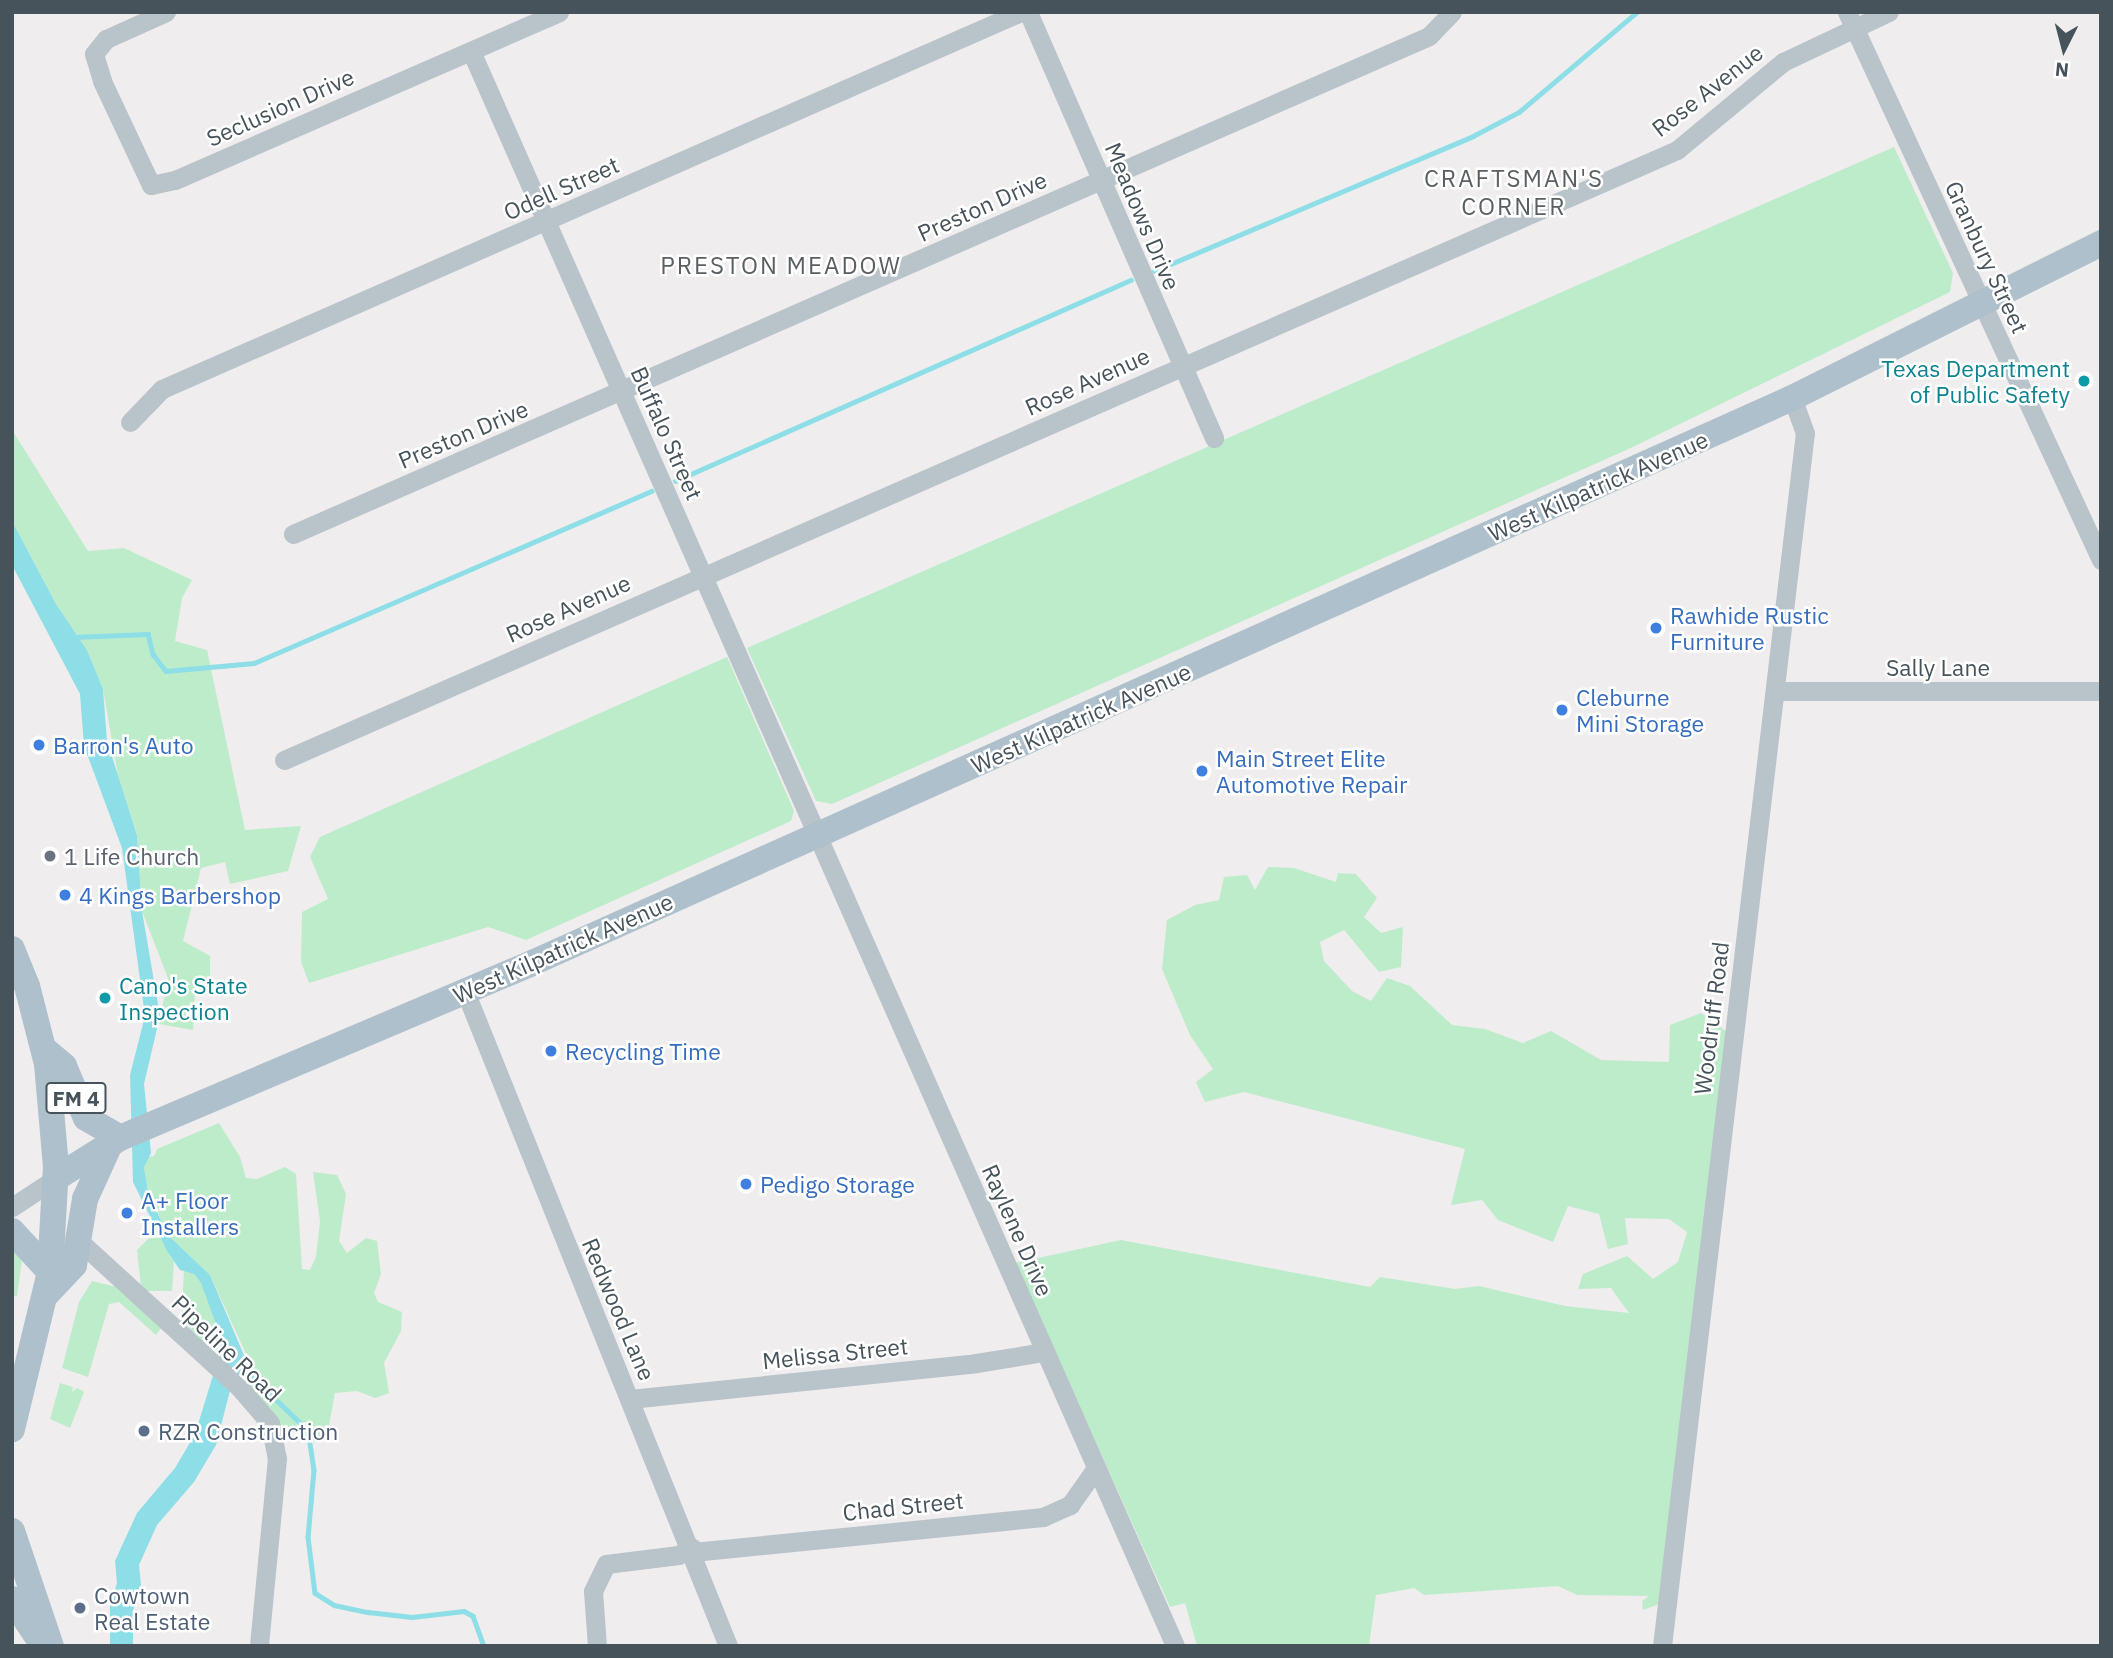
<!DOCTYPE html>
<html>
<head>
<meta charset="utf-8">
<style>
  body { margin:0 }
  #map { position:relative; width:2113px; height:1658px; overflow:hidden; background:#f0edee; font-family:"IBM Plex Sans",sans-serif }
  div>[style] { position:absolute }
  [style*='--x'] { left:calc(var(--x)*1px); top:calc(var(--y)*1px); width:calc(var(--w)*1px); rotate:calc(var(--a)*1deg) }
  .green>* { inset:0; background:#bdecca }
  .water>* { inset:0; background:#8ddee6 }
  .stream>* { height:4.5px; margin:-2.25px; padding:0 2.25px; transform-origin:2.25px; border-radius:2.25px; background:#8ddee6 }
  .minor>* { height:19px; margin:-9.5px; padding:0 9.5px; transform-origin:9.5px; border-radius:9.5px; background:#b9c3ca }
  .major>* { height:26px; margin:-13px; padding:0 13px; transform-origin:13px; border-radius:13px; background:#aec0cb }
  .dots>* { width:19px; height:19px; translate:-50% -50%; box-sizing:border-box; border:4px solid #fff; border-radius:50% }
  span { translate:-50% -50%; white-space:nowrap; text-align:center; line-height:1.15; -webkit-text-stroke:5px #fff; paint-order:stroke }
  .shield-label span { padding:2px 5px; background:#fff; border:2px solid; border-radius:5px; -webkit-text-stroke-width:0 }
  .shield-label { font-size:21px; color:#47535a; font-weight:700 }
  .street-label { font-size:23px; color:#47535a }
  .culture-label { font-size:23px; color:#0d838f }
  .right { translate:-100% -50%; text-align:right }
  .left { translate:0 -50%; text-align:left }
  .shop-label { font-size:23px; color:#366cbe }
  .worship-label { font-size:23px; color:#5b616d }
  .service-label { font-size:23px; color:#4e5e75 }
  .neighbourhood-label { font-size:24px; color:#5a5f62; letter-spacing:2px }
  .frame { position:absolute; inset:0; border:14px solid #47535a; pointer-events:none }
  .north { position:absolute; left:2029px; top:14px; width:70px; height:70px; -webkit-text-stroke:5px #fff; paint-order:stroke; rotate:186deg; font-size:19px; font-weight:700; line-height:28px; text-align:center; color:#47535a }
  .north::after { content:''; display:block; margin:auto; width:24px; height:32px; background:#47535a; clip-path:polygon(50% 0,100% 100%,50% 72%,0 100%) }
</style>
</head>
<body>
<div id="map">
  <div class="green">
    <div style="clip-path:polygon(1894px 147px,1953px 273px,1950px 292px,1633px 447px,832px 804px,816px 801px,747px 648px)"></div>
    <div style="clip-path:polygon(12px 430px,88px 551px,124px 548px,192px 580px,182px 598px,175px 641px,207px 650px,245px 830px,301px 826px,288px 871px,230px 884px,225px 862px,201px 868px,183px 941px,210px 956px,210px 990px,195px 988px,193px 1030px,159px 1024px,168px 978px,142px 911px,137px 834px,118px 776px,103px 689px,87px 650px,56px 604px,12px 521px)"></div>
    <div style="clip-path:polygon(727px 657px,794px 811px,791px 821px,526px 940px,488px 927px,309px 983px,301px 962px,302px 912px,328px 899px,310px 857px,320px 837px)"></div>
    <div style="clip-path:polygon(1268px 867px,1294px 868px,1336px 882px,1338px 873px,1356px 874px,1377px 898px,1364px 917px,1381px 933px,1403px 927px,1401px 967px,1379px 972px,1344px 930px,1320px 942px,1324px 961px,1352px 991px,1371px 1001px,1387px 978px,1410px 986px,1452px 1025px,1485px 1029px,1523px 1043px,1551px 1031px,1601px 1060px,1669px 1062px,1670px 1025px,1701px 1013px,1727px 1032px,1662px 1603px,1643px 1610px,1642px 1601px,1649px 1596px,1577px 1595px,1558px 1586px,1424px 1595px,1414px 1588px,1376px 1595px,1369px 1646px,1197px 1646px,1185px 1603px,1170px 1607px,1015px 1263px,1121px 1240px,1370px 1287px,1380px 1277px,1455px 1289px,1479px 1286px,1565px 1306px,1629px 1313px,1611px 1288px,1578px 1289px,1583px 1274px,1627px 1256px,1653px 1279px,1678px 1262px,1687px 1232px,1669px 1219px,1625px 1218px,1628px 1244px,1608px 1249px,1599px 1214px,1568px 1206px,1553px 1242px,1498px 1220px,1482px 1200px,1451px 1205px,1465px 1149px,1244px 1092px,1205px 1102px,1196px 1082px,1213px 1069px,1190px 1035px,1162px 969px,1167px 920px,1195px 905px,1219px 900px,1224px 877px,1247px 875px,1255px 890px)"></div>
    <div style="clip-path:polygon(219px 1123px,240px 1157px,246px 1178px,257px 1179px,285px 1167px,296px 1174px,302px 1269px,310px 1270px,316px 1257px,320px 1221px,313px 1172px,337px 1175px,346px 1194px,339px 1241px,347px 1253px,366px 1238px,377px 1241px,381px 1274px,374px 1293px,378px 1302px,402px 1312px,401px 1331px,384px 1363px,389px 1393px,375px 1398px,357px 1391px,335px 1393px,327px 1436px,314px 1442px,281px 1426px,249px 1389px,247px 1356px,210px 1275px,171px 1238px,149px 1198px,144px 1167px,148px 1157px,154px 1156px,157px 1149px)"></div>
    <div style="clip-path:polygon(12px 1235px,22px 1260px,17px 1296px,12px 1296px)"></div>
    <div style="clip-path:polygon(160px 1237px,174px 1262px,172px 1291px,147px 1291px,141px 1287px,137px 1250px,149px 1238px)"></div>
    <div style="clip-path:polygon(184px 1271px,194px 1274px,201px 1283px,216px 1316px,219px 1356px,181px 1325px)"></div>
    <div style="clip-path:polygon(92px 1281px,117px 1287px,162px 1327px,156px 1335px,119px 1302px,109px 1304px,88px 1377px,62px 1368px,79px 1302px)"></div>
    <div style="clip-path:polygon(60px 1383px,73px 1387px,72px 1392px,77px 1388px,84px 1392px,70px 1428px,50px 1419px)"></div>
  </div>
  <div class="water">
    <div style="clip-path:polygon(12px 521px,56px 604px,87px 650px,103px 689px,107px 741px,137px 835px,142px 911px,160px 1016px,144px 1084px,151px 1153px,144px 1167px,149px 1198px,171px 1238px,210px 1275px,254px 1379px,249px 1389px,233px 1379px,216px 1445px,194px 1482px,157px 1525px,139px 1565px,141px 1585px,133px 1611px,133px 1646px,110px 1646px,110px 1606px,117px 1583px,115px 1561px,137px 1513px,175px 1468px,195px 1434px,219px 1356px,220px 1335px,201px 1283px,194px 1274px,180px 1270px,167px 1251px,133px 1182px,130px 1075px,145px 1016px,122px 848px,84px 746px,80px 694px,12px 565px)"></div>
  </div>
  <div class="stream">
    <div style="--x:1154;--y:271;--w:346;--a:-22.9"></div>
    <div style="--x:1473;--y:136;--w:52;--a:-27.6"></div>
    <div style="--x:1519;--y:112;--w:155;--a:-40.3"></div>
    <div style="--x:675;--y:481;--w:498;--a:-23.8"></div>
    <div style="--x:72;--y:637;--w:76;--a:-2.3"></div>
    <div style="--x:148;--y:634;--w:21;--a:76"></div>
    <div style="--x:153;--y:654;--w:21;--a:53"></div>
    <div style="--x:166;--y:671;--w:88;--a:-5.2"></div>
    <div style="--x:254;--y:663;--w:433;--a:-23.4"></div>
    <div style="--x:250;--y:1375;--w:80;--a:43.5"></div>
    <div style="--x:308;--y:1430;--w:40;--a:81.5"></div>
    <div style="--x:314;--y:1470;--w:67;--a:95.1"></div>
    <div style="--x:308;--y:1537;--w:56;--a:82.9"></div>
    <div style="--x:315;--y:1593;--w:22;--a:32"></div>
    <div style="--x:334;--y:1605;--w:35;--a:12"></div>
    <div style="--x:368;--y:1612;--w:44;--a:6.5"></div>
    <div style="--x:412;--y:1617;--w:52;--a:-6.6"></div>
    <div style="--x:464;--y:1611;--w:10;--a:29"></div>
    <div style="--x:473;--y:1616;--w:32;--a:70"></div>
  </div>
  <div class="minor">
    <div style="--x:166;--y:12;--w:66;--a:155.8"></div>
    <div style="--x:106;--y:39;--w:19;--a:129"></div>
    <div style="--x:94;--y:54;--w:28;--a:73"></div>
    <div style="--x:102;--y:81;--w:115;--a:64.8"></div>
    <div style="--x:151;--y:185;--w:25;--a:-12"></div>
    <div style="--x:175;--y:180;--w:419;--a:-23.6"></div>
    <div style="--x:1028;--y:12;--w:465;--a:66.4"></div>
    <div style="--x:1847;--y:12;--w:604;--a:65.13"></div>
    <div style="--x:471;--y:51;--w:1743;--a:66.18"></div>
    <div style="--x:130;--y:422;--w:46;--a:-45.9"></div>
    <div style="--x:162;--y:389;--w:938;--a:-23.7"></div>
    <div style="--x:293;--y:534;--w:1240;--a:-23.67"></div>
    <div style="--x:1429;--y:36;--w:33;--a:-46"></div>
    <div style="--x:1775;--y:691;--w:326;--a:0"></div>
    <div style="--x:284;--y:760;--w:1521;--a:-23.65"></div>
    <div style="--x:1677;--y:150;--w:138;--a:-39.7"></div>
    <div style="--x:1783;--y:62;--w:117;--a:-25.3"></div>
    <div style="--x:465;--y:991;--w:706;--a:68.12"></div>
    <div style="--x:12;--y:1207;--w:53;--a:-33.4"></div>
    <div style="--x:78;--y:1240;--w:217;--a:42.4"></div>
    <div style="--x:238;--y:1386;--w:49;--a:49.1"></div>
    <div style="--x:270;--y:1423;--w:36;--a:79"></div>
    <div style="--x:277;--y:1458;--w:189;--a:95.5"></div>
    <div style="--x:630;--y:1399;--w:348;--a:-5.9"></div>
    <div style="--x:976;--y:1363;--w:69;--a:-9.2"></div>
    <div style="--x:693;--y:1552;--w:352;--a:-5.7"></div>
    <div style="--x:1043;--y:1517;--w:30;--a:-24"></div>
    <div style="--x:1070;--y:1505;--w:45;--a:-54.9"></div>
    <div style="--x:597;--y:1646;--w:55;--a:-94.2"></div>
    <div style="--x:593;--y:1591;--w:30;--a:-64"></div>
    <div style="--x:606;--y:1564;--w:73;--a:-7.1"></div>
    <div style="--x:678;--y:1555;--w:16;--a:-27"></div>
    <div style="--x:1662;--y:1646;--w:1221;--a:-83.28"></div>
    <div style="--x:1805;--y:433;--w:37;--a:-110"></div>
  </div>
  <div class="major">
    <div style="--x:12;--y:949;--w:40;--a:68"></div>
    <div style="--x:27;--y:986;--w:81;--a:75.6"></div>
    <div style="--x:47;--y:1064;--w:102;--a:85"></div>
    <div style="--x:56;--y:1166;--w:106;--a:93.2"></div>
    <div style="--x:50;--y:1272;--w:162;--a:103.6"></div>
    <div style="--x:44;--y:1049;--w:26;--a:40"></div>
    <div style="--x:64;--y:1066;--w:56;--a:67.1"></div>
    <div style="--x:86;--y:1118;--w:39;--a:30"></div>
    <div style="--x:56;--y:1178;--w:75;--a:-32"></div>
    <div style="--x:120;--y:1138;--w:448;--a:-23"></div>
    <div style="--x:532;--y:963;--w:1381;--a:-24.15"></div>
    <div style="--x:1792;--y:398;--w:346;--a:-26.6"></div>
    <div style="--x:12;--y:1231;--w:56;--a:47.2"></div>
    <div style="--x:46;--y:1295;--w:41;--a:-47"></div>
    <div style="--x:74;--y:1265;--w:67;--a:-80.5"></div>
    <div style="--x:85;--y:1199;--w:63;--a:-65.5"></div>
    <div style="--x:12;--y:1531;--w:121;--a:71.3"></div>
    <div style="--x:12;--y:1599;--w:47;--a:56.3"></div>
  </div>
  <div class="dots">
    <div style="left:2084px;top:381px;background:#0f9aa8"></div>
    <div style="left:1656px;top:628px;background:#3f7fe0"></div>
    <div style="left:1562px;top:710px;background:#3f7fe0"></div>
    <div style="left:39px;top:745px;background:#3f7fe0"></div>
    <div style="left:1202px;top:771px;background:#3f7fe0"></div>
    <div style="left:50px;top:856px;background:#6b7280"></div>
    <div style="left:65px;top:895px;background:#3f7fe0"></div>
    <div style="left:105px;top:998px;background:#0f9aa8"></div>
    <div style="left:551px;top:1051px;background:#3f7fe0"></div>
    <div style="left:746px;top:1184px;background:#3f7fe0"></div>
    <div style="left:127px;top:1213px;background:#3f7fe0"></div>
    <div style="left:144px;top:1431px;background:#5c6f8a"></div>
    <div style="left:80px;top:1608px;background:#5c6f8a"></div>
  </div>
  <div class="shield-label">
    <span style="left:76px;top:1098px">FM 4</span>
  </div>
  <div class="street-label">
    <span style="left:1707px;top:90px;rotate:-38deg">Rose Avenue</span>
    <span style="left:280px;top:107px;rotate:-24deg">Seclusion Drive</span>
    <span style="left:561px;top:188px;rotate:-24deg">Odell Street</span>
    <span style="left:982px;top:206px;rotate:-24deg">Preston Drive</span>
    <span style="left:1143px;top:216px;rotate:67deg">Meadows Drive</span>
    <span style="left:1987px;top:257px;rotate:65deg">Granbury Street</span>
    <span style="left:1087px;top:381px;rotate:-24deg">Rose Avenue</span>
    <span style="left:667px;top:433px;rotate:66deg">Buffalo Street</span>
    <span style="left:463px;top:434px;rotate:-23deg">Preston Drive</span>
    <span style="left:1598px;top:486px;rotate:-24deg">West Kilpatrick Avenue</span>
    <span style="left:568px;top:608px;rotate:-24deg">Rose Avenue</span>
    <span style="left:1938px;top:667px">Sally Lane</span>
    <span style="left:1081px;top:718px;rotate:-24deg">West Kilpatrick Avenue</span>
    <span style="left:563px;top:948px;rotate:-24deg">West Kilpatrick Avenue</span>
    <span style="left:1711px;top:1018px;rotate:-83deg">Woodruff Road</span>
    <span style="left:1018px;top:1230px;rotate:66deg">Raylene Drive</span>
    <span style="left:619px;top:1309px;rotate:67deg">Redwood Lane</span>
    <span style="left:227px;top:1348px;rotate:44deg">Pipeline Road</span>
    <span style="left:835px;top:1353px;rotate:-6deg">Melissa Street</span>
    <span style="left:903px;top:1506px;rotate:-6deg">Chad Street</span>
  </div>
  <div class="culture-label">
    <span class="right" style="left:2070px;top:381px">Texas Department<br>of Public Safety</span>
    <span class="left" style="left:119px;top:998px">Cano's State<br>Inspection</span>
  </div>
  <div class="shop-label">
    <span class="left" style="left:1670px;top:628px">Rawhide Rustic<br>Furniture</span>
    <span class="left" style="left:1576px;top:710px">Cleburne<br>Mini Storage</span>
    <span class="left" style="left:53px;top:745px">Barron's Auto</span>
    <span class="left" style="left:1216px;top:771px">Main Street Elite<br>Automotive Repair</span>
    <span class="left" style="left:79px;top:895px">4 Kings Barbershop</span>
    <span class="left" style="left:565px;top:1051px">Recycling Time</span>
    <span class="left" style="left:760px;top:1184px">Pedigo Storage</span>
    <span class="left" style="left:141px;top:1213px">A+ Floor<br>Installers</span>
  </div>
  <div class="worship-label">
    <span class="left" style="left:64px;top:856px">1 Life Church</span>
  </div>
  <div class="service-label">
    <span class="left" style="left:158px;top:1431px">RZR Construction</span>
    <span class="left" style="left:94px;top:1608px">Cowtown<br>Real Estate</span>
  </div>
  <div class="neighbourhood-label">
    <span style="left:1514px;top:193px">CRAFTSMAN'S<br>CORNER</span>
    <span style="left:781px;top:266px">PRESTON MEADOW</span>
  </div>
  <div class="frame"></div>
  <div class="north">N</div>
</div>
</body>
</html>
